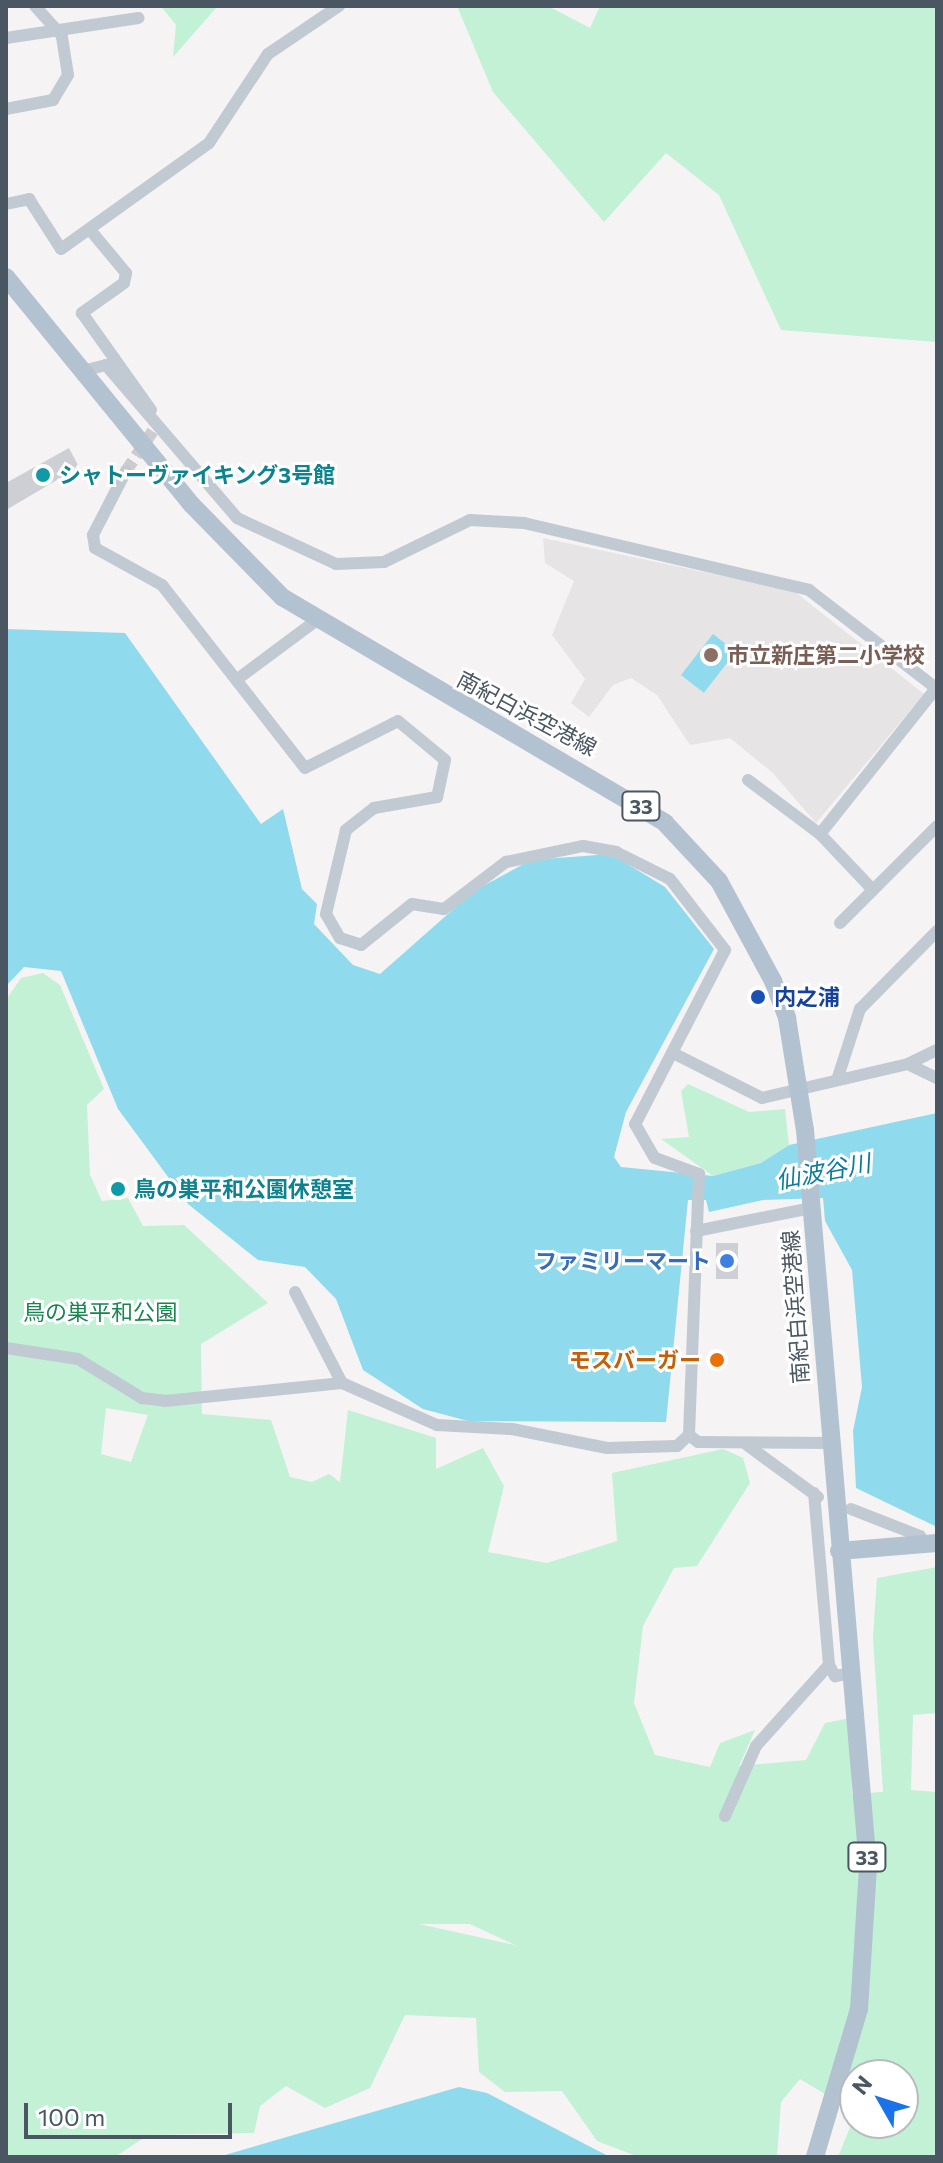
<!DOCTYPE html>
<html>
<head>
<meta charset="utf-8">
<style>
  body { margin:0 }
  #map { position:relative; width:943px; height:2163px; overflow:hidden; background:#f5f3f3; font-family:Commissioner,"Noto Sans JP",sans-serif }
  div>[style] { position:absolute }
  .education>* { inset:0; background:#e6e4e5 }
  .green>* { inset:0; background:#c3f1d5 }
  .water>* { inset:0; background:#90daee; transform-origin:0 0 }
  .building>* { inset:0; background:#cdcfd5; transform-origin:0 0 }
  .street-tunnel>* { height:12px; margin-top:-6px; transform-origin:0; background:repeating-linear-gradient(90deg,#caccce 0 12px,transparent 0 18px) }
  .street>* { height:12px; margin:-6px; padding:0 6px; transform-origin:6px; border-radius:6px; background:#c1cad2 }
  .primary>* { height:18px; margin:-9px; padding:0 9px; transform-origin:9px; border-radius:9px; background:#b3c2d1 }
  .dots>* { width:22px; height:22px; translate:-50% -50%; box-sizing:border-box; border:4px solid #fff; border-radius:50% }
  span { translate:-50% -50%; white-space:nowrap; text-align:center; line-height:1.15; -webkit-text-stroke:6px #fff; paint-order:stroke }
  .shield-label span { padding:2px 6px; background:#fff; border:2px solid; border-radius:6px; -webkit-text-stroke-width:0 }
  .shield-label { font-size:20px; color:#4a5661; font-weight:700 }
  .culture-label { font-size:22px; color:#0d838f; font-weight:700 }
  .left { translate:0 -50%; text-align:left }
  .education-label { font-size:22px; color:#785e54; font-weight:700 }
  .street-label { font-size:22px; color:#4a5661 }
  .transit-label { font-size:22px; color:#164399; font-weight:700 }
  .shop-label { font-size:22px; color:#366cbe; font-weight:700 }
  .right { translate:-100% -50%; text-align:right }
  .park-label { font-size:22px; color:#17864f }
  .food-label { font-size:22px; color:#c56008; font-weight:700 }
  .water-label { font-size:24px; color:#0c7c9b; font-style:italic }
  .frame { position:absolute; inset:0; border:8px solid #4a5661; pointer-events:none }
  .north { position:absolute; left:839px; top:2059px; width:80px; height:80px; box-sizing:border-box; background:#fff; border:2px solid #b7bbc0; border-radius:50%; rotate:309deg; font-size:22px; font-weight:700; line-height:32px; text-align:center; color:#4a5661 }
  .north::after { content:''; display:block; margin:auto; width:28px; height:36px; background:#1a73e8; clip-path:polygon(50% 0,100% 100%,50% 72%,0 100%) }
  .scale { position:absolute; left:24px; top:2103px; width:208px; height:36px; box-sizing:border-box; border:4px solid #4a5661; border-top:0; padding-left:10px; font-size:24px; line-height:28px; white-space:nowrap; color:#4a5661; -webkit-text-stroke:6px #fff; paint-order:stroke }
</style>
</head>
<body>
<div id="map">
  <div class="education">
    <div style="clip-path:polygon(543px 538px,794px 591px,924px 694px,816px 823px,773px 773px,730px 738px,690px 745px,657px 695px,631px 678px,613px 685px,589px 717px,571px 703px,585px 679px,552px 635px,574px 581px,545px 563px)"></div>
  </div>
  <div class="green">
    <div style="clip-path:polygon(161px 6px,216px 6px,217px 7px,173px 57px,176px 25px)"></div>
    <div style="clip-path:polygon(457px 6px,548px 6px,590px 28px,600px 6px,937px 6px,937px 342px,781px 330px,719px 195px,666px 153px,604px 222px,493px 92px)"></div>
    <div style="clip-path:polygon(evenodd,43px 973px,60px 985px,104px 1089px,87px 1105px,90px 1175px,102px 1201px,128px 1198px,143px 1226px,184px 1225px,268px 1303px,201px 1344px,202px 1414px,271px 1420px,290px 1477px,312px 1482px,329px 1474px,340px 1482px,348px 1410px,436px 1438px,436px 1469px,483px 1448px,504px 1486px,488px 1552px,547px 1563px,617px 1541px,612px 1473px,723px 1449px,743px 1458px,750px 1483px,697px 1566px,674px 1568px,643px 1626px,634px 1703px,655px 1755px,710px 1767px,720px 1743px,755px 1730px,739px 1766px,806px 1760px,825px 1723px,850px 1718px,852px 1794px,883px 1792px,873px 1638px,877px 1578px,937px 1567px,937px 1713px,913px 1715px,911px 1790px,937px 1792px,937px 2157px,838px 2157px,855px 2115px,855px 2123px,903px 2123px,903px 2075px,855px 2075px,855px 2112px,800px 2079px,781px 2102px,777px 2157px,639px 2157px,597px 2141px,562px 2091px,505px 2092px,479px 2072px,476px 2018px,405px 2015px,370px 2088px,325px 2108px,286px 2086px,260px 2106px,254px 2133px,148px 2135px,115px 2157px,6px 2157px,6px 1000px,21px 978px,43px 973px,106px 1408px,148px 1415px,131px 1462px,101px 1454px,106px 1408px,43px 973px,419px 1924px,470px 1924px,515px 1945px,419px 1924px)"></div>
    <div style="clip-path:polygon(688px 1084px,749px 1112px,785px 1109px,789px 1145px,761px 1163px,713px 1176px,661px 1139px,689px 1137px,681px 1091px)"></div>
  </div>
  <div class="water">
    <div style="clip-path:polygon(6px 629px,125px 633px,261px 824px,283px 809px,302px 889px,317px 904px,314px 924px,353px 965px,380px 974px,474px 891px,531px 860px,611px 854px,665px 887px,714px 949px,626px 1112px,614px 1157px,621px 1167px,713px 1176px,761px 1163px,789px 1145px,937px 1113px,937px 1527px,856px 1488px,853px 1431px,862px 1387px,852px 1270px,825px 1221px,823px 1198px,763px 1200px,709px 1212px,706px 1200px,688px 1200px,666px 1422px,468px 1421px,423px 1409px,363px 1370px,336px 1299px,305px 1267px,258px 1260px,188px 1204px,118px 1109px,61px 971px,24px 967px,6px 986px)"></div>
    <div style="left:713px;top:634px;width:29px;height:52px;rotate:38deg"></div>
    <div style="clip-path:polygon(459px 2087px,487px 2093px,610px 2157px,218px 2157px)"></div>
  </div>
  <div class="building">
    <div style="clip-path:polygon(69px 448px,79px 467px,6px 510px,6px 483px)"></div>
    <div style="left:716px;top:1243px;width:22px;height:36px"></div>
  </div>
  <div class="street-tunnel">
    <div style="left:126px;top:471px;width:48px;rotate:-56deg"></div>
  </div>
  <div class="street">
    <div style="left:6px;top:38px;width:134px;rotate:-8.6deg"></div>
    <div style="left:6px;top:109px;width:48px;rotate:-10.8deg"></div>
    <div style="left:53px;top:100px;width:29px;rotate:-59deg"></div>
    <div style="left:68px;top:75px;width:39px;rotate:-99deg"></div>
    <div style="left:62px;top:36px;width:40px;rotate:-132deg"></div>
    <div style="left:6px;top:204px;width:24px;rotate:-12deg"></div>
    <div style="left:29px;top:199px;width:59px;rotate:57.4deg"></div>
    <div style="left:61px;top:249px;width:182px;rotate:-35.6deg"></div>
    <div style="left:209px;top:143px;width:107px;rotate:-56.5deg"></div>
    <div style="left:268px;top:54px;width:86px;rotate:-34.1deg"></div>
    <div style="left:91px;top:231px;width:55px;rotate:50.2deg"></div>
    <div style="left:126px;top:273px;width:10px;rotate:101deg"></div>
    <div style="left:124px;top:283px;width:52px;rotate:144.5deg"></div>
    <div style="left:82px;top:313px;width:119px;rotate:54.6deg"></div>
    <div style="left:82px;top:371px;width:25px;rotate:-14deg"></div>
    <div style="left:106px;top:365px;width:201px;rotate:49.4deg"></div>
    <div style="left:237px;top:518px;width:109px;rotate:24.9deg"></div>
    <div style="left:336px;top:564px;width:48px;rotate:-2.4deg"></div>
    <div style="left:384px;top:562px;width:96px;rotate:-26deg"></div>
    <div style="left:470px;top:520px;width:54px;rotate:3.2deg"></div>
    <div style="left:524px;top:523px;width:293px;rotate:13.2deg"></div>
    <div style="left:809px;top:590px;width:162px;rotate:37.7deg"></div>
    <div style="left:126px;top:471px;width:72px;rotate:117.3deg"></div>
    <div style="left:93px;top:535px;width:13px;rotate:81deg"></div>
    <div style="left:95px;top:548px;width:77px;rotate:28.9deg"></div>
    <div style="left:162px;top:585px;width:232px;rotate:52deg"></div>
    <div style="left:305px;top:768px;width:104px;rotate:-26.8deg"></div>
    <div style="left:398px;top:721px;width:61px;rotate:39.7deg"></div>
    <div style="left:445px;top:760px;width:38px;rotate:102deg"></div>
    <div style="left:437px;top:797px;width:64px;rotate:170.1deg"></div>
    <div style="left:374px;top:808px;width:36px;rotate:142deg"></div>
    <div style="left:346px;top:830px;width:86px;rotate:103.4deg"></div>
    <div style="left:326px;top:914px;width:28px;rotate:60deg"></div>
    <div style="left:340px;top:938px;width:22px;rotate:18deg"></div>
    <div style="left:361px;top:945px;width:65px;rotate:-38.8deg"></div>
    <div style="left:412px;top:904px;width:32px;rotate:9deg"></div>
    <div style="left:444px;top:909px;width:78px;rotate:-37.2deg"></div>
    <div style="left:506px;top:862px;width:79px;rotate:-11.7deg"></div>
    <div style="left:583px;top:846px;width:34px;rotate:10deg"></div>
    <div style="left:616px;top:852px;width:60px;rotate:26.6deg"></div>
    <div style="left:670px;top:879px;width:90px;rotate:52.2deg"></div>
    <div style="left:725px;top:950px;width:196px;rotate:117.3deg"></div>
    <div style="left:635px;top:1124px;width:39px;rotate:60deg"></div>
    <div style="left:655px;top:1158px;width:47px;rotate:20deg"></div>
    <div style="left:699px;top:1174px;width:261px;rotate:92.2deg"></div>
    <div style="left:689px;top:1435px;width:11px;rotate:38deg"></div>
    <div style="left:698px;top:1442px;width:131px;rotate:0.4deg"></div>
    <div style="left:239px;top:678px;width:94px;rotate:-36.7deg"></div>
    <div style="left:748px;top:780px;width:90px;rotate:36.9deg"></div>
    <div style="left:820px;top:834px;width:77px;rotate:46.6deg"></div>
    <div style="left:820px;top:834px;width:186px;rotate:-51.5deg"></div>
    <div style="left:840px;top:923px;width:137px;rotate:-45deg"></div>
    <div style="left:673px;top:1053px;width:100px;rotate:26.8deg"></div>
    <div style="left:762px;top:1098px;width:150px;rotate:-13.1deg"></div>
    <div style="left:908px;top:1064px;width:32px;rotate:-26deg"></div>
    <div style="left:908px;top:1064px;width:32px;rotate:26deg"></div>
    <div style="left:837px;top:1080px;width:75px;rotate:-72.1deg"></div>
    <div style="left:860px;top:1009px;width:110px;rotate:-45.4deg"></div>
    <div style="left:696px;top:1231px;width:117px;rotate:-11.3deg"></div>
    <div style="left:295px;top:1292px;width:102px;rotate:62.7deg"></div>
    <div style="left:6px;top:1348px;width:73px;rotate:8.7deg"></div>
    <div style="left:78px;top:1359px;width:75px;rotate:31.4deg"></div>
    <div style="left:142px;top:1398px;width:23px;rotate:7deg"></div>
    <div style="left:165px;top:1401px;width:178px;rotate:-5.8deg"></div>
    <div style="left:342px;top:1383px;width:104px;rotate:23.9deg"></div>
    <div style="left:437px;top:1425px;width:75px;rotate:3.1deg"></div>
    <div style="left:512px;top:1429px;width:97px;rotate:11.3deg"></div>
    <div style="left:607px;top:1448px;width:70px;rotate:-1.6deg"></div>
    <div style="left:677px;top:1446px;width:16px;rotate:-43deg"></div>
    <div style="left:747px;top:1445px;width:88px;rotate:36.2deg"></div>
    <div style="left:814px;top:1493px;width:173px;rotate:85deg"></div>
    <div style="left:829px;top:1665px;width:13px;rotate:61deg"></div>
    <div style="left:835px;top:1676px;width:17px;rotate:-10deg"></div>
    <div style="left:851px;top:1509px;width:74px;rotate:21.4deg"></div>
    <div style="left:920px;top:1536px;width:8px;rotate:76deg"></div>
    <div style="left:725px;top:1816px;width:77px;rotate:-66.1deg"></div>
    <div style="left:756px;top:1746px;width:109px;rotate:-48deg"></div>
  </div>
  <div class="primary">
    <div style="left:6px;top:277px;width:294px;rotate:50.8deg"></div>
    <div style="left:192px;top:505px;width:129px;rotate:45.6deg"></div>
    <div style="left:282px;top:597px;width:445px;rotate:30.5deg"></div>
    <div style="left:665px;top:823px;width:79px;rotate:47deg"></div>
    <div style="left:719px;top:881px;width:114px;rotate:61.6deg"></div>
    <div style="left:773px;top:981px;width:40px;rotate:69deg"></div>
    <div style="left:787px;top:1018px;width:113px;rotate:80.9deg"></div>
    <div style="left:805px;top:1130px;width:740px;rotate:85.11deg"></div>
    <div style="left:868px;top:1867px;width:142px;rotate:93.6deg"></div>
    <div style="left:859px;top:2009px;width:154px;rotate:106.6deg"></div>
    <div style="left:839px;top:1551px;width:98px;rotate:-4.7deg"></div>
  </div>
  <div class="dots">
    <div style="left:43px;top:475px;background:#0f9aa8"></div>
    <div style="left:711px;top:655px;background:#8d6e63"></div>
    <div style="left:758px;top:997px;background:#1a4fb4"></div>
    <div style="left:118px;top:1189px;background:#0f9aa8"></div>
    <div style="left:727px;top:1261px;background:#3f7fe0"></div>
    <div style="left:717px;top:1360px;background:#e8710a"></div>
  </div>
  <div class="shield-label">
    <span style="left:641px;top:806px">33</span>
    <span style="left:867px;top:1857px">33</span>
  </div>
  <div class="culture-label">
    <span class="left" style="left:59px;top:475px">シャトーヴァイキング3号館</span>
    <span class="left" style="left:134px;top:1189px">鳥の巣平和公園休憩室</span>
  </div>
  <div class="education-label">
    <span class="left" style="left:727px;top:655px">市立新庄第二小学校</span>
  </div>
  <div class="street-label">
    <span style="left:527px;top:713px;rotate:28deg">南紀白浜空港線</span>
    <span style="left:795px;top:1307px;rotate:-94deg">南紀白浜空港線</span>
  </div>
  <div class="transit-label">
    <span class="left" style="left:774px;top:997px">内之浦</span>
  </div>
  <div class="shop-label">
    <span class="right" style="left:711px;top:1261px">ファミリーマート</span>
  </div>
  <div class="park-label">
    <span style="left:100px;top:1312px">鳥の巣平和公園</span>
  </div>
  <div class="food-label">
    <span class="right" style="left:701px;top:1360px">モスバーガー</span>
  </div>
  <div class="water-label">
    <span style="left:823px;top:1171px;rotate:-11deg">仙波谷川</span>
  </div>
  <div class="frame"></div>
  <div class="north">N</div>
  <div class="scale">100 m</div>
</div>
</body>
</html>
